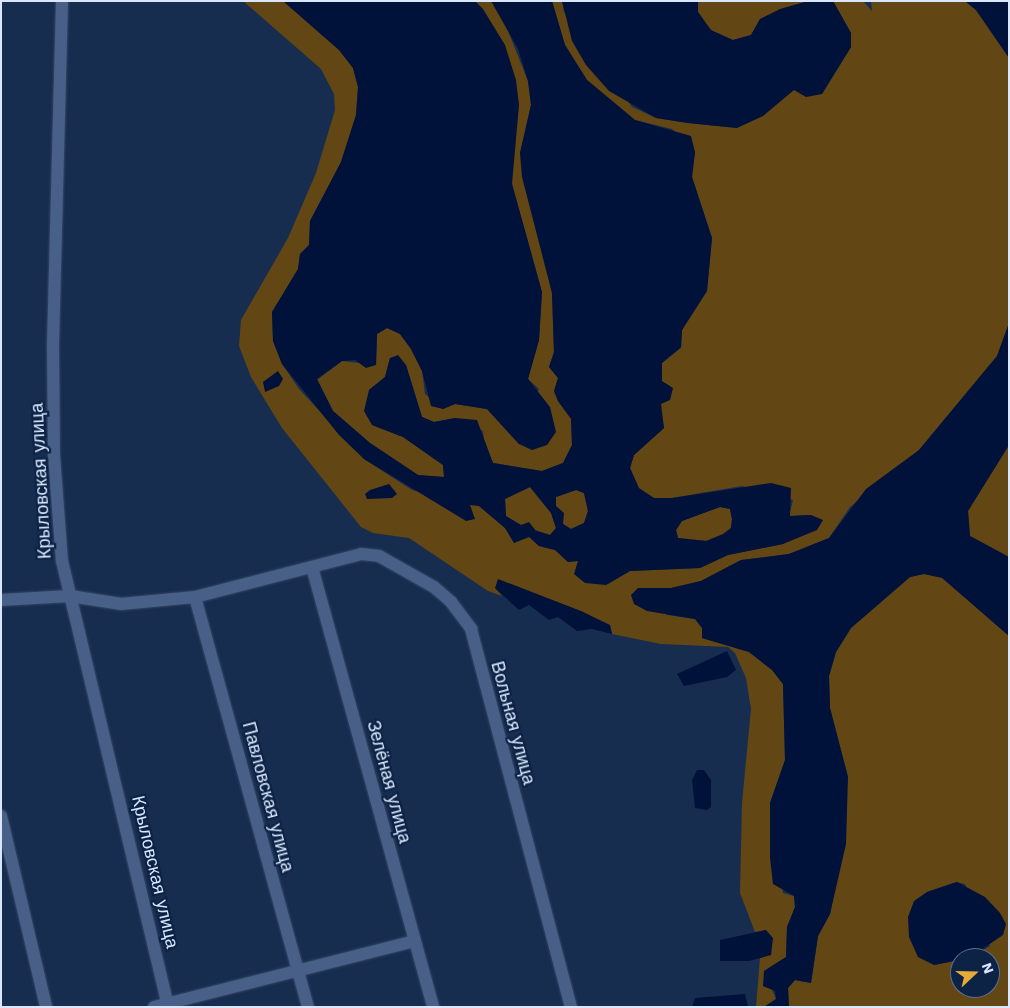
<!DOCTYPE html>
<html>
<head>
<meta charset="utf-8">
<style>
  body { margin:0 }
  #map { position:relative; width:1010px; height:1008px; overflow:hidden; background:#172d50; font-family:"Work Sans",sans-serif }
  div>[style] { position:absolute }
  .green>* { inset:0; background:#624714 }
  .water>* { inset:0; background:#00113a }
  .roads { filter:drop-shadow(0 0 1px #354765) drop-shadow(0 0 1px #354765) }
  .minor>* { height:12px; margin:-6px; padding:0 6px; transform-origin:6px; border-radius:6px; background:#486088 }
  span { translate:-50% -50%; white-space:nowrap; text-align:center; line-height:1.15; -webkit-text-stroke:4.5px #0d2345; paint-order:stroke }
  .street-label { font-size:18px; color:#d8e7fe }
  .frame { position:absolute; inset:0; border:2px solid #d8e7fe; pointer-events:none }
  .north { position:absolute; left:950px; top:948px; width:50px; height:50px; box-sizing:border-box; background:#0d2345; border:1px solid #5e718f; border-radius:50%; rotate:69deg; font-size:14px; font-weight:700; line-height:20px; text-align:center; color:#d8e7fe }
  .north::after { content:''; display:block; margin:auto; width:18px; height:22px; background:#e8ab37; clip-path:polygon(50% 0,100% 100%,50% 72%,0 100%) }
</style>
</head>
<body>
<div id="map">
  <div class="green">
    <div style="clip-path:polygon(243px 1px,283px 1px,339px 50px,353px 68px,358px 87px,356px 115px,341px 162px,310px 221px,309px 245px,300px 254px,298px 269px,272px 312px,273px 341px,282px 364px,299px 389px,364px 459px,412px 490px,479px 506px,505px 528px,514px 543px,529px 536px,539px 546px,555px 550px,568px 562px,578px 561px,606px 585px,630px 571px,700px 568px,728px 555px,783px 544px,811px 515px,789px 516px,793px 500px,742px 486px,672px 498px,654px 498px,639px 489px,630px 468px,634px 455px,664px 428px,661px 414px,662px 363px,681px 348px,682px 330px,707px 291px,712px 238px,692px 177px,695px 152px,672px 129px,635px 120px,587px 80px,565px 45px,552px 1px,562px 1px,564px 12px,632px 107px,656px 118px,688px 123px,737px 128px,794px 90px,822px 94px,851px 47px,851px 33px,833px 1px,863px 1px,872px 11px,871px 1px,965px 1px,976px 10px,1009px 58px,1009px 323px,997px 356px,919px 450px,850px 507px,829px 538px,789px 554px,741px 560px,701px 581px,671px 588px,638px 588px,667px 615px,695px 619px,702px 628px,702px 638px,749px 652px,772px 670px,783px 684px,785px 760px,770px 803px,783px 893px,794px 896px,795px 907px,787px 927px,786px 957px,764px 971px,776px 999px,764px 1007px,756px 1007px,760px 958px,771px 954px,766px 930px,755px 932px,740px 893px,742px 803px,751px 709px,746px 678px,735px 653px,728px 647px,661px 644px,612px 634px,610px 625px,495px 588px,502px 596px,488px 591px,409px 538px,373px 533px,361px 527px,282px 428px,251px 377px,239px 346px,241px 320px,288px 238px,316px 173px,335px 110px,334px 94px,321px 69px)"></div>
    <div style="clip-path:polygon(475px 1px,491px 1px,502px 16px,528px 81px,531px 105px,520px 153px,552px 293px,554px 352px,549px 367px,558px 378px,554px 391px,558px 401px,571px 418px,572px 445px,563px 463px,542px 471px,493px 463px,485px 448px,483px 431px,455px 418px,434px 422px,422px 417px,406px 365px,390px 358px,385px 377px,369px 390px,372px 425px,403px 437px,443px 465px,444px 477px,418px 475px,370px 443px,333px 411px,317px 380px,342px 361px,376px 365px,377px 334px,387px 328px,400px 334px,411px 349px,422px 371px,425px 394px,443px 409px,455px 404px,487px 409px,519px 444px,539px 389px,528px 379px,539px 340px,542px 292px,512px 184px,505px 45px)"></div>
    <div style="clip-path:polygon(698px 1px,808px 1px,760px 19px,751px 35px,733px 40px,711px 31px,698px 12px)"></div>
    <div style="clip-path:polygon(1009px 445px,1009px 557px,970px 536px,968px 511px)"></div>
    <div style="clip-path:polygon(530px 487px,551px 513px,556px 528px,550px 535px,521px 525px,506px 516px,505px 499px)"></div>
    <div style="clip-path:polygon(576px 490px,584px 493px,588px 511px,584px 523px,571px 529px,563px 524px,556px 506px,556px 497px)"></div>
    <div style="clip-path:polygon(720px 507px,730px 509px,732px 519px,731px 528px,723px 535px,707px 541px,678px 538px,676px 530px,682px 521px)"></div>
    <div style="clip-path:polygon(evenodd,924px 574px,942px 577px,1009px 636px,1009px 1007px,789px 1007px,788px 988px,795px 980px,811px 983px,818px 936px,830px 914px,835px 887px,848px 777px,830px 708px,829px 676px,836px 652px,851px 628px,910px 577px,924px 574px,956px 882px,965px 884px,990px 946px,969px 958px,990px 958px,990px 988px,960px 988px,960px 960px,934px 965px,927px 892px,956px 882px)"></div>
  </div>
  <div class="water">
    <div style="clip-path:polygon(evenodd,283px 1px,475px 1px,483px 9px,505px 45px,516px 80px,519px 105px,512px 184px,542px 292px,539px 340px,528px 379px,550px 407px,556px 432px,547px 445px,532px 450px,519px 444px,487px 409px,455px 404px,443px 409px,431px 406px,422px 371px,411px 349px,400px 334px,387px 328px,377px 334px,376px 365px,366px 368px,355px 360px,342px 361px,317px 379px,333px 411px,370px 443px,418px 475px,444px 477px,443px 465px,403px 437px,372px 425px,364px 411px,369px 390px,385px 377px,390px 358px,398px 355px,406px 365px,422px 417px,434px 422px,455px 418px,477px 420px,493px 463px,542px 471px,563px 463px,572px 445px,571px 419px,558px 401px,554px 391px,558px 378px,549px 367px,554px 352px,552px 293px,522px 177px,520px 153px,531px 105px,528px 81px,518px 49px,491px 1px,552px 1px,565px 45px,587px 80px,635px 120px,691px 136px,695px 152px,692px 177px,712px 238px,707px 291px,682px 330px,681px 347px,662px 363px,662px 381px,673px 388px,670px 400px,661px 404px,664px 428px,634px 455px,630px 468px,639px 488px,654px 498px,672px 498px,771px 483px,791px 488px,790px 516px,811px 515px,823px 520px,817px 530px,783px 544px,728px 555px,700px 568px,630px 571px,606px 585px,585px 583px,574px 574px,578px 561px,568px 562px,555px 550px,539px 546px,529px 537px,514px 543px,505px 528px,479px 506px,470px 505px,475px 519px,466px 521px,364px 459px,339px 435px,282px 364px,273px 341px,272px 312px,298px 269px,300px 254px,309px 245px,310px 221px,341px 162px,356px 115px,358px 87px,353px 68px,339px 50px,283px 1px,530px 487px,551px 513px,556px 528px,550px 535px,536px 531px,529px 522px,521px 525px,506px 516px,505px 499px,530px 487px,283px 1px,576px 490px,584px 493px,588px 511px,584px 523px,571px 529px,563px 524px,564px 513px,556px 506px,556px 497px,576px 490px,283px 1px,720px 507px,730px 509px,732px 519px,731px 528px,723px 534px,706px 541px,678px 538px,676px 530px,682px 521px,720px 507px)"></div>
    <div style="clip-path:polygon(562px 1px,698px 1px,698px 12px,711px 30px,733px 40px,751px 35px,760px 19px,780px 9px,808px 1px,833px 1px,851px 33px,851px 47px,822px 94px,806px 97px,794px 90px,763px 116px,737px 128px,688px 123px,656px 118px,609px 91px,586px 65px,572px 41px)"></div>
    <div style="clip-path:polygon(965px 1px,1009px 1px,1009px 58px,976px 10px)"></div>
    <div style="clip-path:polygon(1009px 323px,1009px 445px,968px 511px,970px 536px,1009px 557px,1009px 636px,942px 578px,924px 574px,910px 577px,851px 628px,836px 652px,829px 676px,830px 708px,848px 777px,846px 844px,830px 914px,818px 936px,811px 983px,795px 980px,788px 988px,789px 1007px,764px 1007px,776px 999px,775px 991px,763px 986px,764px 971px,786px 957px,787px 927px,795px 907px,794px 896px,773px 884px,770px 858px,770px 803px,785px 760px,783px 684px,772px 670px,749px 652px,702px 638px,702px 628px,695px 619px,647px 611px,634px 604px,631px 595px,638px 588px,671px 588px,701px 581px,741px 560px,789px 554px,829px 538px,866px 489px,919px 450px,997px 356px)"></div>
    <div style="clip-path:polygon(278px 371px,283px 379px,279px 386px,265px 392px,263px 382px)"></div>
    <div style="clip-path:polygon(389px 484px,397px 494px,392px 498px,367px 499px,365px 494px,370px 490px)"></div>
    <div style="clip-path:polygon(498px 579px,581px 611px,610px 625px,612px 634px,592px 629px,577px 631px,558px 617px,549px 620px,529px 605px,519px 610px,495px 588px)"></div>
    <div style="clip-path:polygon(727px 651px,736px 670px,727px 677px,684px 686px,677px 674px)"></div>
    <div style="clip-path:polygon(697px 770px,704px 770px,711px 780px,711px 807px,707px 810px,695px 808px,692px 780px)"></div>
    <div style="clip-path:polygon(957px 882px,985px 897px,1000px 913px,1006px 924px,1003px 935px,969px 958px,934px 965px,918px 957px,909px 937px,908px 917px,914px 901px,927px 892px)"></div>
    <div style="clip-path:polygon(766px 930px,773px 938px,771px 955px,749px 961px,720px 961px,720px 940px)"></div>
    <div style="clip-path:polygon(745px 994px,748px 1007px,692px 1007px,695px 998px)"></div>
  </div>
  <div class="roads">
    <div class="minor">
      <div style="left:62px;top:1px;width:345px;rotate:91.5deg"></div>
      <div style="left:53px;top:346px;width:109px;rotate:89.5deg"></div>
      <div style="left:54px;top:455px;width:106px;rotate:85.7deg"></div>
      <div style="left:62px;top:561px;width:458px;rotate:76.6deg"></div>
      <div style="left:312px;top:567px;width:456px;rotate:74.6deg"></div>
      <div style="left:195px;top:597px;width:425px;rotate:74.6deg"></div>
      <div style="left:1px;top:600px;width:69px;rotate:-3.3deg"></div>
      <div style="left:70px;top:596px;width:52px;rotate:8.9deg"></div>
      <div style="left:121px;top:604px;width:74px;rotate:-5.4deg"></div>
      <div style="left:195px;top:597px;width:171px;rotate:-14.5deg"></div>
      <div style="left:361px;top:554px;width:18px;rotate:6deg"></div>
      <div style="left:379px;top:556px;width:63px;rotate:29.4deg"></div>
      <div style="left:434px;top:587px;width:23px;rotate:41deg"></div>
      <div style="left:451px;top:602px;width:34px;rotate:53deg"></div>
      <div style="left:471px;top:629px;width:391px;rotate:75.2deg"></div>
      <div style="left:1px;top:816px;width:196px;rotate:76.7deg"></div>
      <div style="left:154px;top:1007px;width:269px;rotate:-14.2deg"></div>
    </div>
  </div>
  <div class="street-label">
    <span style="left:41px;top:481px;rotate:-93deg">Крыловская улица</span>
    <span style="left:513px;top:723px;rotate:75deg">Вольная улица</span>
    <span style="left:389px;top:782px;rotate:75deg">Зелёная улица</span>
    <span style="left:268px;top:797px;rotate:75deg">Павловская улица</span>
    <span style="left:155px;top:872px;rotate:77deg">Крыловская улица</span>
  </div>
  <div class="frame"></div>
  <div class="north">N</div>
</div>
</body>
</html>
